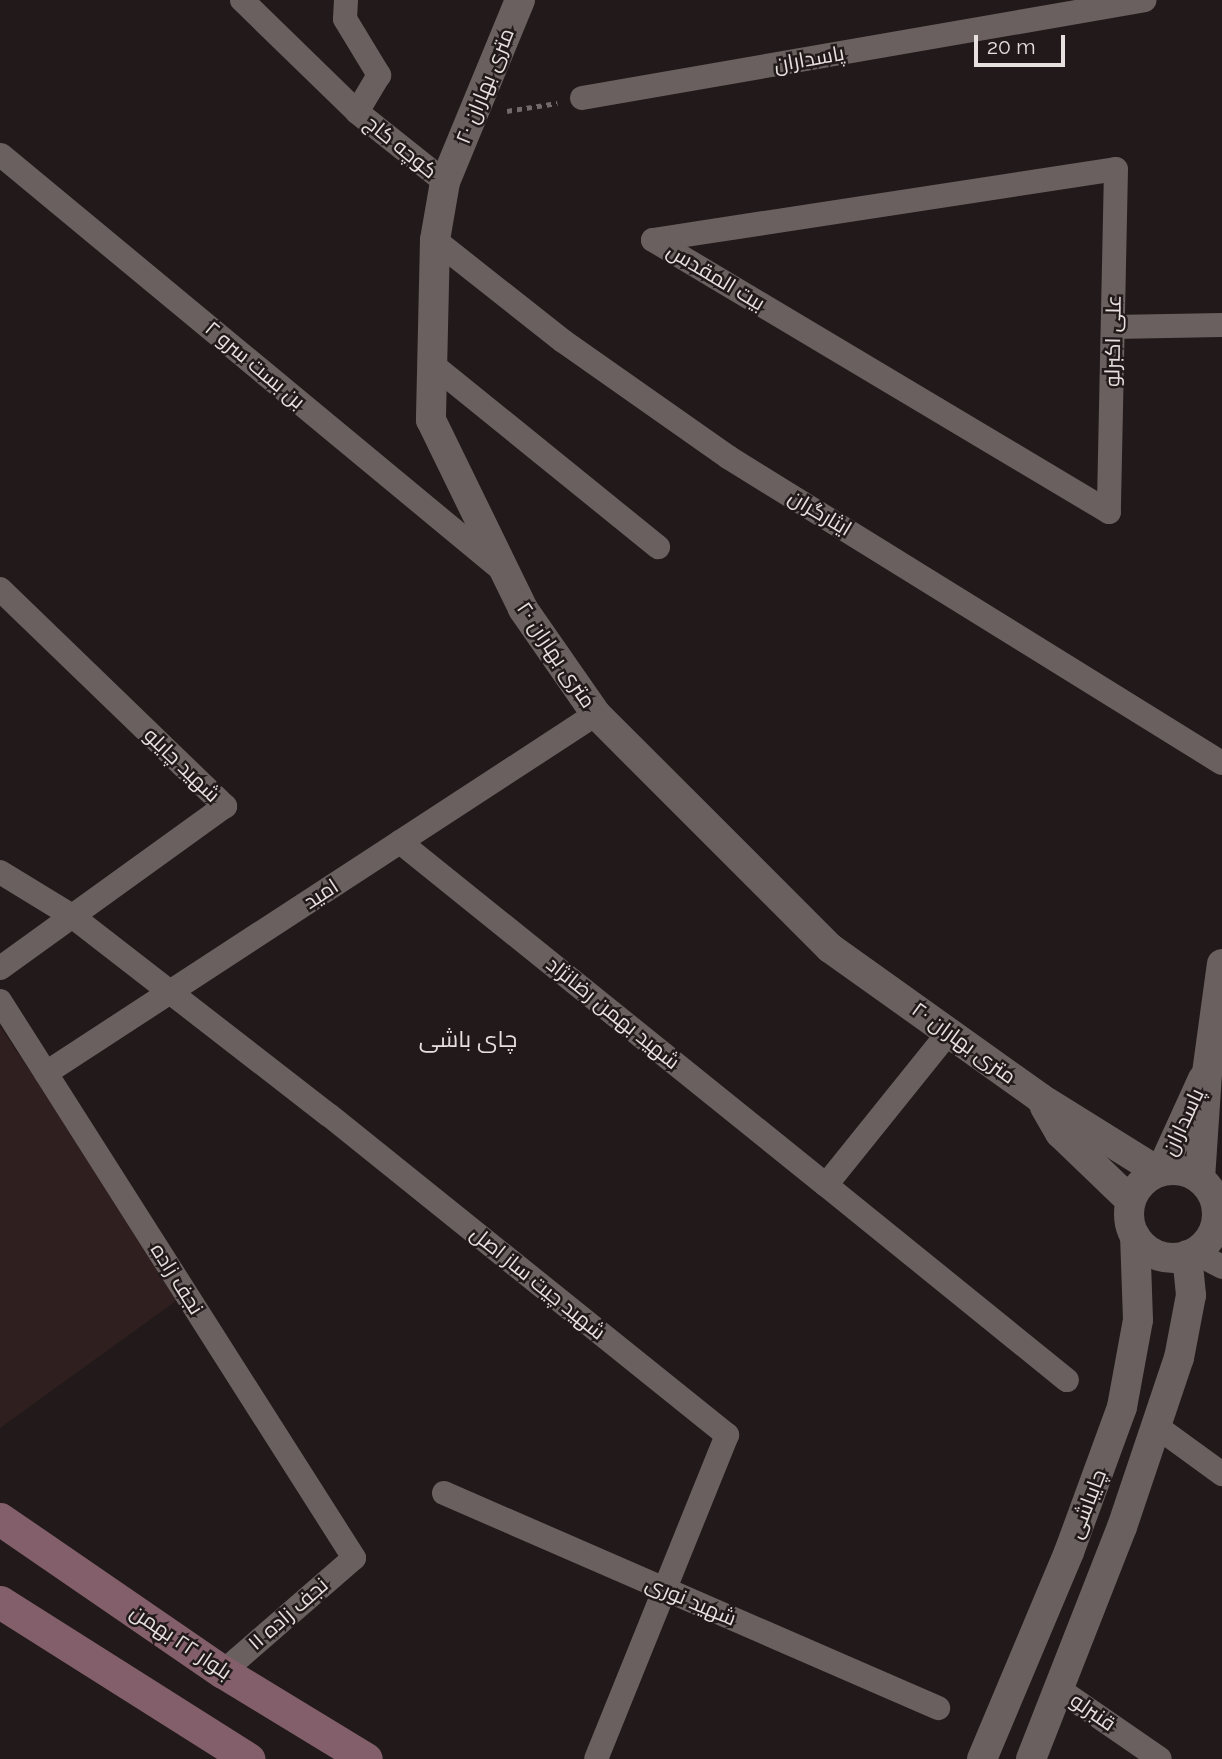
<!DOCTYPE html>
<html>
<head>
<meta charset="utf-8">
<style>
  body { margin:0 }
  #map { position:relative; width:1222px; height:1759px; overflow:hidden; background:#221a1a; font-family:Raleway,Cairo,sans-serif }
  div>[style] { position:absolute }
  .built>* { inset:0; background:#2f201f }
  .path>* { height:4.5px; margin-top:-2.25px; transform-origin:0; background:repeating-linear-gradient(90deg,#716a69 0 5px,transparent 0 10px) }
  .minor>* { height:24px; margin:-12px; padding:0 12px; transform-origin:12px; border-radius:12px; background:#6a605f }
  .tertiary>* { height:30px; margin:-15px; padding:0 15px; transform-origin:15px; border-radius:15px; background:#6a605f }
  .tertiary>.ring { margin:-15px; padding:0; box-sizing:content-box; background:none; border:30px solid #6a605f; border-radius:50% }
  .secondary>* { height:33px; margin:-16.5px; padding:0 16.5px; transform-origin:16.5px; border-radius:16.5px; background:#835f6b }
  span { translate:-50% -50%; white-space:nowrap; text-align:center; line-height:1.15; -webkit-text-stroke:5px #221a1a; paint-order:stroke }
  .street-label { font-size:21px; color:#e6e0df }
  .neighbourhood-label { font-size:23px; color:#e6e0df }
  .scale { position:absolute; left:974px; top:35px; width:91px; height:32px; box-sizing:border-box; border:4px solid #e6e0df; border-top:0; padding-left:9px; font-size:21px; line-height:24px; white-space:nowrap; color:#e6e0df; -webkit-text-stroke:5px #221a1a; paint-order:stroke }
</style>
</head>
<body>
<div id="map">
  <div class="built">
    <div style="clip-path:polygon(0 1026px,180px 1298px,0 1428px)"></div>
  </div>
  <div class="path">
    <div style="left:507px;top:111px;width:51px;rotate:-9.1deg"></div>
  </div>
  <div class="minor">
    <div style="left:242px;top:0;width:161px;rotate:44.2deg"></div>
    <div style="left:346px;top:0;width:19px;rotate:93deg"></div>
    <div style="left:345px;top:19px;width:66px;rotate:58.7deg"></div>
    <div style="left:379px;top:75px;width:43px;rotate:120.7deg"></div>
    <div style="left:357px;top:112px;width:112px;rotate:38.5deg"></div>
    <div style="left:582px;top:98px;width:571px;rotate:-9.87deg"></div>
    <div style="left:1px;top:155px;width:651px;rotate:39.64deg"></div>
    <div style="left:1116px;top:169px;width:343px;rotate:91.2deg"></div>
    <div style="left:1109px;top:512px;width:531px;rotate:-149.18deg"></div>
    <div style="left:653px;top:240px;width:468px;rotate:-8.7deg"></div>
    <div style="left:435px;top:240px;width:163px;rotate:38.3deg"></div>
    <div style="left:563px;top:341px;width:202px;rotate:35.1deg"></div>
    <div style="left:728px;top:457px;width:581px;rotate:31.78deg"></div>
    <div style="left:1113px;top:327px;width:109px;rotate:-1.1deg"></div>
    <div style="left:432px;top:364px;width:291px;rotate:39deg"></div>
    <div style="left:0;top:589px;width:313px;rotate:44deg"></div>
    <div style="left:225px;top:806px;width:277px;rotate:144.2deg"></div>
    <div style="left:400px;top:842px;width:547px;rotate:38.84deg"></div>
    <div style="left:826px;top:1185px;width:196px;rotate:-51.2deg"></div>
    <div style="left:0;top:872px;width:84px;rotate:31.4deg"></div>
    <div style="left:72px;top:916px;width:325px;rotate:37.8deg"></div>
    <div style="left:329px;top:1115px;width:511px;rotate:38.8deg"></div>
    <div style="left:727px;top:1435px;width:349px;rotate:112deg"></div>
    <div style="left:0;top:1001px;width:660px;rotate:57.56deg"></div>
    <div style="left:354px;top:1558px;width:174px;rotate:139deg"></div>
    <div style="left:46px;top:1073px;width:657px;rotate:-33.13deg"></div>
    <div style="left:826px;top:1185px;width:310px;rotate:39deg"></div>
    <div style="left:1216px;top:1211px;width:8px;rotate:40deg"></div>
    <div style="left:1194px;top:1252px;width:32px;rotate:28deg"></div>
    <div style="left:1156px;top:1426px;width:82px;rotate:36deg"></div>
    <div style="left:444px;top:1493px;width:539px;rotate:23.52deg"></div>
    <div style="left:1060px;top:1690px;width:121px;rotate:34.6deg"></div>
  </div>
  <div class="tertiary">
    <div style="left:520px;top:0;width:197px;rotate:112.4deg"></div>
    <div style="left:445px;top:182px;width:59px;rotate:99.8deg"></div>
    <div style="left:435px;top:240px;width:180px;rotate:91.3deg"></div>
    <div style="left:431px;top:420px;width:210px;rotate:64deg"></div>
    <div style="left:523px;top:609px;width:128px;rotate:55.2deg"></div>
    <div style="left:596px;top:714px;width:331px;rotate:45deg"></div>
    <div style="left:830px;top:948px;width:258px;rotate:35.5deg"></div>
    <div style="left:1040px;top:1098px;width:140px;rotate:31.9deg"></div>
    <div style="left:1045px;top:1107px;width:30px;rotate:60deg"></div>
    <div style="left:1060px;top:1133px;width:98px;rotate:43.8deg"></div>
    <div class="ring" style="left:1129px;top:1170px;width:58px;height:58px"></div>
    <div style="left:1161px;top:1171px;width:101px;rotate:-65.5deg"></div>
    <div style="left:1200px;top:1179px;width:106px;rotate:-86.2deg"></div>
    <div style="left:1207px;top:1073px;width:110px;rotate:-82.2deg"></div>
    <div style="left:982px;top:1759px;width:225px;rotate:-67.2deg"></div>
    <div style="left:1069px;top:1552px;width:154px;rotate:-69.9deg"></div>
    <div style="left:1122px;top:1407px;width:88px;rotate:-79.6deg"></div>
    <div style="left:1138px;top:1320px;width:84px;rotate:-92deg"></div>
    <div style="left:1031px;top:1759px;width:249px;rotate:-68.6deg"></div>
    <div style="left:1122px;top:1527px;width:178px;rotate:-71.4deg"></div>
    <div style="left:1179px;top:1358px;width:64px;rotate:-79.2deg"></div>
    <div style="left:1191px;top:1295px;width:40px;rotate:-95.7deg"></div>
  </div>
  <div class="secondary">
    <div style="left:0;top:1519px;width:270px;rotate:34.5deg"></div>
    <div style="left:223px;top:1672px;width:167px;rotate:31.3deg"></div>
    <div style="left:0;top:1602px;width:294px;rotate:32.3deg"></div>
  </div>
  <div class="street-label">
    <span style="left:809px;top:59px;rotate:-10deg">پاسداران</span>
    <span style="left:485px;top:86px;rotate:-68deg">۲۰ متری بهاران</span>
    <span style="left:401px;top:147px;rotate:39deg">کوچه کاج</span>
    <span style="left:716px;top:277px;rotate:31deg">بیت المقدس</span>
    <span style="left:1113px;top:341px;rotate:-89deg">علی اکبرلو</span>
    <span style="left:255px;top:365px;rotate:40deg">بن بست سرو ۲</span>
    <span style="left:820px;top:513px;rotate:31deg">ایثارگران</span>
    <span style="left:556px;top:655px;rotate:56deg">۲۰ متری بهاران</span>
    <span style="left:182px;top:765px;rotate:44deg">شهید چایلو</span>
    <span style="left:321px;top:894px;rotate:-33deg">امید</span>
    <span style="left:613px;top:1013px;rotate:39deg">شهید بهمن رضانژاد</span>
    <span style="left:964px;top:1043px;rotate:36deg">۲۰ متری بهاران</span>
    <span style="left:1183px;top:1122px;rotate:-65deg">پاسداران</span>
    <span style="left:177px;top:1279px;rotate:58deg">نجف زاده</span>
    <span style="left:538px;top:1283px;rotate:39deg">شهید چیت ساز اصل</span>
    <span style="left:1087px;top:1504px;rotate:-69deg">چایباشی</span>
    <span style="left:691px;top:1601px;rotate:23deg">شهید نوری</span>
    <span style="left:288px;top:1614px;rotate:-41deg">نجف زاده ۱۱</span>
    <span style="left:181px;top:1642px;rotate:34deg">بلوار ۲۲ بهمن</span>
    <span style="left:1093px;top:1712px;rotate:35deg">قنبرلو</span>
  </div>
  <div class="neighbourhood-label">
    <span style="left:468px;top:1039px">چای باشی</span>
  </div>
  <div class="scale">20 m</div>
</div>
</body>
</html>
